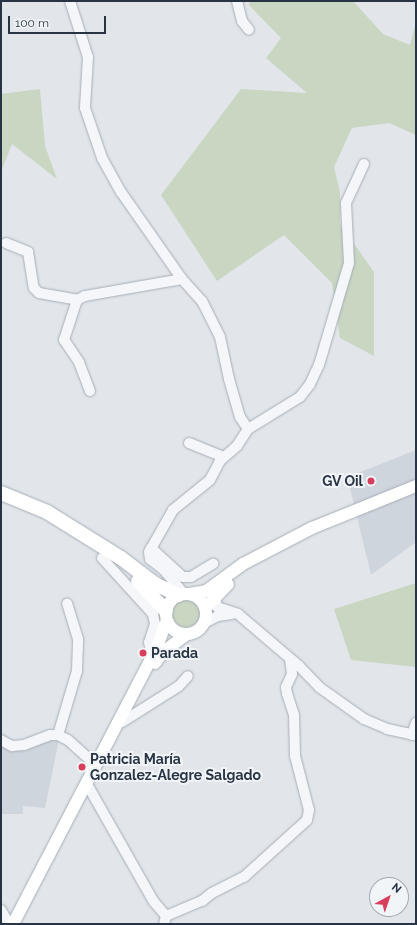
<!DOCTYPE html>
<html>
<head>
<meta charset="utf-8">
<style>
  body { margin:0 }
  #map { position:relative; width:417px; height:925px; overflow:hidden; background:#e2e6eb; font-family:Raleway,sans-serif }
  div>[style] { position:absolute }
  .built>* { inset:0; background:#cfd5dd }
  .green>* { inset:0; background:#c8d6c2 }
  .round { border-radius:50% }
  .roads { filter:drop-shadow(0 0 1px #a6adb6) drop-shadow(0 0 1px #a6adb6) }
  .minor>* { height:10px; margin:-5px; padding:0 5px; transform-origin:5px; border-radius:5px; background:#f5f6f9 }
  .major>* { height:12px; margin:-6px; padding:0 6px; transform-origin:6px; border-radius:6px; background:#fff }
  .major>.ring { margin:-6px; padding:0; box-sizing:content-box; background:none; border:12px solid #fff; border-radius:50% }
  .highway>* { height:14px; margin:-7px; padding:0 7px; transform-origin:7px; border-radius:7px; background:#fff }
  .dots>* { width:11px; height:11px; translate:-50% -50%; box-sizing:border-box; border:2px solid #f2f5f8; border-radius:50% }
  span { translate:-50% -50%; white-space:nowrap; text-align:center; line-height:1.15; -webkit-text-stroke:4px #f2f5f8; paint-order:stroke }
  .poi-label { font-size:14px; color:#283444; font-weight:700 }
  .right { translate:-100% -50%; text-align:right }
  .left { translate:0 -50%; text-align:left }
  .frame { position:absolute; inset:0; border:2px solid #283444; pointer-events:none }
  .north { position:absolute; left:369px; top:877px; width:40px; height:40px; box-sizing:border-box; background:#f2f5f8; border:1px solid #a1a8b0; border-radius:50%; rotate:40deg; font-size:11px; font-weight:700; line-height:16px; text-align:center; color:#283444 }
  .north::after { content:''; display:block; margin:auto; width:14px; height:18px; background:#d83f5d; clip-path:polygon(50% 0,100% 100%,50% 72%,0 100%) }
  .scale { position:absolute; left:8px; top:16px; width:98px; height:18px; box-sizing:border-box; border:2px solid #283444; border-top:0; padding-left:5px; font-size:12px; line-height:14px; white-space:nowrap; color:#283444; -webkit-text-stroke:3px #f2f5f8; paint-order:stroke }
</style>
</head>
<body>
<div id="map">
  <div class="built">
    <div style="clip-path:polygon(416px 450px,416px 542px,371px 575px,348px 480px,358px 473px)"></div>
    <div style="clip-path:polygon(59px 740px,45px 808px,23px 806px,23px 814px,1px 814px,1px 743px,26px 751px,27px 748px,38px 742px)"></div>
  </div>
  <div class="green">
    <div style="clip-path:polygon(250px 1px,353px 1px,383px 34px,410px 45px,416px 22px,416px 135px,389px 123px,352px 128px,334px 167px,340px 192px,340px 224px,374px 272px,374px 356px,340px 338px,332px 283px,284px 235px,217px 281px,161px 195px,241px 89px,307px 93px,266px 58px,281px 38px,249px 5px)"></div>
    <div style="clip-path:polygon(40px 89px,45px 146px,57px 179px,12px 144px,1px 172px,1px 94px)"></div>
    <div style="clip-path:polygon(416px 583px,416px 667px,351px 660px,334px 609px)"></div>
    <div class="round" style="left:172px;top:599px;width:28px;height:28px"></div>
  </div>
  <div class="roads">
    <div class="minor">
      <div style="left:70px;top:1px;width:59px;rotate:72.2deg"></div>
      <div style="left:88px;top:57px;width:51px;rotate:93.4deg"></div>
      <div style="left:85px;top:108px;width:53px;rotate:71.2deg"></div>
      <div style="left:102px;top:158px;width:39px;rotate:61deg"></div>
      <div style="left:121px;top:192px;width:106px;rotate:55deg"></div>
      <div style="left:182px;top:279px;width:30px;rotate:48deg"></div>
      <div style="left:202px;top:301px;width:40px;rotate:63.4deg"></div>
      <div style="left:220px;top:337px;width:43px;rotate:77.9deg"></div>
      <div style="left:229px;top:379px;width:40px;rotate:74deg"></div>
      <div style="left:240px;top:417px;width:14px;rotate:56deg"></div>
      <div style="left:248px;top:429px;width:20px;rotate:123deg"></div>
      <div style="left:237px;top:446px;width:23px;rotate:139deg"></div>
      <div style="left:220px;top:461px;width:21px;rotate:118deg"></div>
      <div style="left:210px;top:480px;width:48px;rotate:141deg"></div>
      <div style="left:173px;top:510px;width:48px;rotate:119.7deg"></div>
      <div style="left:149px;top:552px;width:7px;rotate:82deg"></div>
      <div style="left:150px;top:559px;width:18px;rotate:38deg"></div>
      <div style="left:164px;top:570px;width:30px;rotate:50deg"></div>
      <div style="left:237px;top:1px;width:21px;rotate:76deg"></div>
      <div style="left:242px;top:21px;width:11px;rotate:52deg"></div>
      <div style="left:6px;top:243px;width:24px;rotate:22deg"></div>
      <div style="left:28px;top:252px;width:36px;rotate:81deg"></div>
      <div style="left:34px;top:288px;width:7px;rotate:45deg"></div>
      <div style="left:39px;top:293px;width:39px;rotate:10deg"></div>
      <div style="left:90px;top:391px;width:31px;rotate:-111deg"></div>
      <div style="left:79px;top:362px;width:27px;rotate:-124deg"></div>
      <div style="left:64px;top:340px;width:42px;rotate:-72deg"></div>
      <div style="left:77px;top:300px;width:9px;rotate:-27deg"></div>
      <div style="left:85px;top:296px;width:98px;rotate:-9.9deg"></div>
      <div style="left:248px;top:429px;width:61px;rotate:-31.6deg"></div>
      <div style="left:300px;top:397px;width:16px;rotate:-52deg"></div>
      <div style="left:310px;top:384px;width:21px;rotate:-65deg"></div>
      <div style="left:319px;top:365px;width:106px;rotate:-73.6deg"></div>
      <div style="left:349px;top:263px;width:60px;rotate:-92.9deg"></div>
      <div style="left:346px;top:203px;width:43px;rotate:-65.2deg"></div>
      <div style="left:189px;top:443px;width:37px;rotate:22deg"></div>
      <div style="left:151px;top:548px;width:43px;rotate:42.2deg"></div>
      <div style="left:183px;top:577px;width:8px"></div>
      <div style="left:191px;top:577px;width:26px;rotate:-31deg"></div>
      <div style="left:102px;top:558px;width:76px;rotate:47.7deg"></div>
      <div style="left:153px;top:614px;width:10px;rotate:79deg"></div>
      <div style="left:155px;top:624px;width:19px;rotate:108deg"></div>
      <div style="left:149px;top:642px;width:14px;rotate:78deg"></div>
      <div style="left:215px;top:596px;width:11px;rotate:80deg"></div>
      <div style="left:217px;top:607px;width:22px;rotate:18deg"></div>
      <div style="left:238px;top:614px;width:80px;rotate:40.4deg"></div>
      <div style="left:299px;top:666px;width:29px;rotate:46deg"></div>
      <div style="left:319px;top:687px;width:55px;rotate:35.4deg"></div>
      <div style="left:364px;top:719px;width:25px;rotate:23deg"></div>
      <div style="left:387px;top:729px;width:30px;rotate:12deg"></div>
      <div style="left:204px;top:623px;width:16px;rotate:-27deg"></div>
      <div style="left:218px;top:616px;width:14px;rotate:-8deg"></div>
      <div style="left:122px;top:722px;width:67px;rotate:-32.3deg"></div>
      <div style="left:179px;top:686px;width:13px;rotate:-48deg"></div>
      <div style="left:58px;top:735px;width:67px;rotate:-73.5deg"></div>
      <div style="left:77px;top:671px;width:32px;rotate:-88deg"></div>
      <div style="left:78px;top:639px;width:37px;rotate:-107deg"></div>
      <div style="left:412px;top:735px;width:13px;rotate:-72deg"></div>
      <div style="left:1px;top:740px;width:13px;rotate:29deg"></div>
      <div style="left:12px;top:746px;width:12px;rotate:-5deg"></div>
      <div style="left:24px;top:745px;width:28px;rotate:-21deg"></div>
      <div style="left:50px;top:735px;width:8px"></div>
      <div style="left:58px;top:735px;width:11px;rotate:27deg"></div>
      <div style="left:68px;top:740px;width:30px;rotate:42deg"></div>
      <div style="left:90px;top:760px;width:11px;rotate:75deg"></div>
      <div style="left:88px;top:786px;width:133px;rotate:60.4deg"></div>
      <div style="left:154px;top:902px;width:18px;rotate:49deg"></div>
      <div style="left:1px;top:910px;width:16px;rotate:60deg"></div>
      <div style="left:164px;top:924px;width:8px;rotate:-76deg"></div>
      <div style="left:166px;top:916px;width:39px;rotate:-23deg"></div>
      <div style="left:202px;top:901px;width:13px;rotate:-39deg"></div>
      <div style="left:212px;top:893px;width:36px;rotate:-27deg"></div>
      <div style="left:244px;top:877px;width:85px;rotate:-42.1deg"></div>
      <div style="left:307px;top:820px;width:10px;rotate:-79deg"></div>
      <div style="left:309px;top:810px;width:56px;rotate:-104.5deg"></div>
      <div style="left:295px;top:756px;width:41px;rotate:-91.4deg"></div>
      <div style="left:294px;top:715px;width:22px;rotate:-108deg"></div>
      <div style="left:287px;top:694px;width:7px;rotate:-98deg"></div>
      <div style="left:286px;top:687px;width:14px;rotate:-65deg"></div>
      <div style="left:292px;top:674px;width:15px;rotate:-98deg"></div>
    </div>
    <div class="major">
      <div class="ring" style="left:166px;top:594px;width:28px;height:28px"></div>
      <div style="left:189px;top:594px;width:17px;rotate:-10deg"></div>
      <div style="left:206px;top:591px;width:46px;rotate:-36.1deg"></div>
      <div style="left:243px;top:564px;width:78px;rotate:-27.6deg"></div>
      <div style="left:312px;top:528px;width:112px;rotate:-22deg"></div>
      <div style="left:205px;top:608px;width:33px;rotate:-46deg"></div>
      <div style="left:155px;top:663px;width:14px;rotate:-54deg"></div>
      <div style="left:163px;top:652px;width:30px;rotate:-37deg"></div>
      <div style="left:13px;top:924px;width:310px;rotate:-62.5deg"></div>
      <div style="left:156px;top:649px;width:30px;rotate:-69deg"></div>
    </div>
    <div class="highway">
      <div style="left:1px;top:493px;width:50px;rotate:22.4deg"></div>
      <div style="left:47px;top:512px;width:87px;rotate:31.9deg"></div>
      <div style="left:121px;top:558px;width:43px;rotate:37.4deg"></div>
      <div style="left:155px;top:584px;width:26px;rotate:25deg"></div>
      <div style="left:138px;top:581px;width:41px;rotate:47deg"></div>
    </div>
  </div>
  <div class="dots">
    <div style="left:371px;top:481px;background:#d83f5d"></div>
    <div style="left:143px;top:653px;background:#d83f5d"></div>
    <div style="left:82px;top:767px;background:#d83f5d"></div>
  </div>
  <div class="poi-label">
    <span class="right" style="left:363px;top:481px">GV Oil</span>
    <span class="left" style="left:151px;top:653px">Parada</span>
    <span class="left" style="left:90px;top:767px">Patricia María<br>Gonzalez-Alegre Salgado</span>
  </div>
  <div class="frame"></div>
  <div class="north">N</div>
  <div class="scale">100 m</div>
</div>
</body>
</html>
